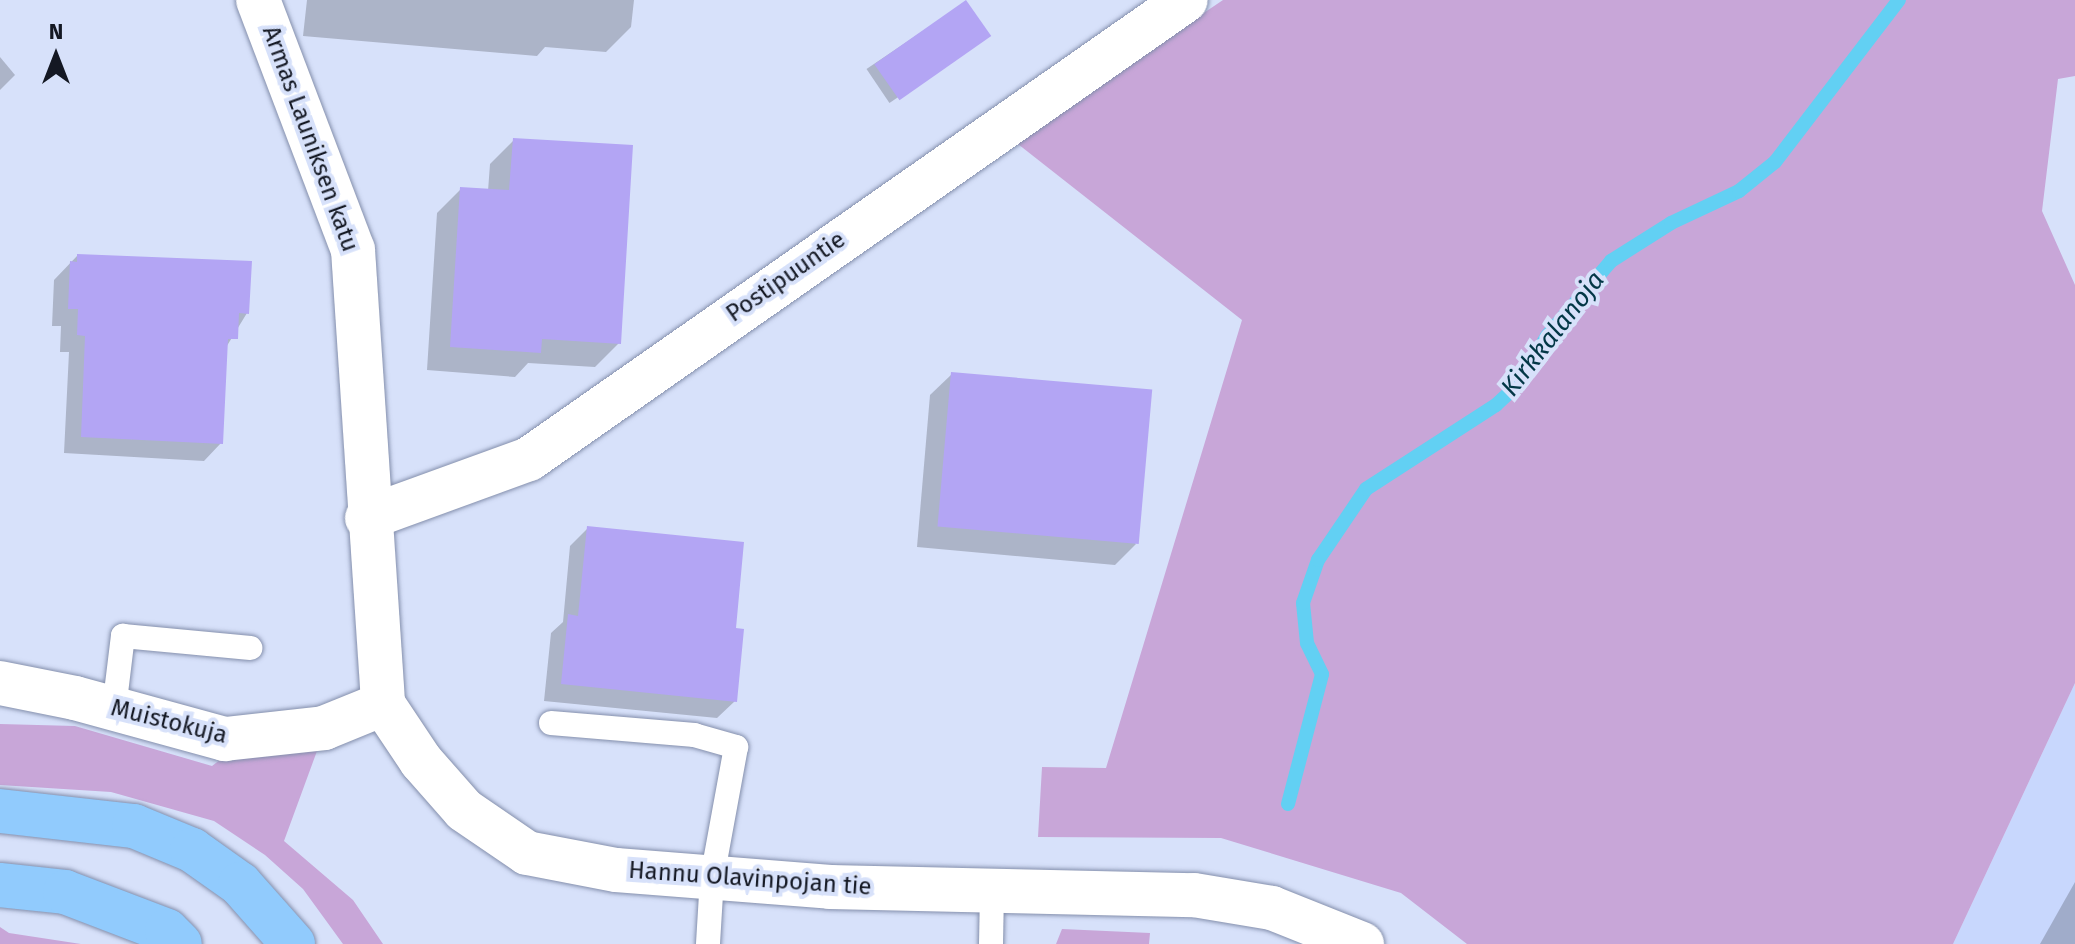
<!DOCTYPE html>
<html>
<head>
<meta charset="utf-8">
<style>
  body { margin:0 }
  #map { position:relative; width:2075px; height:944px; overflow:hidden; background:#d7e1fa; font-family:"Fira Sans",sans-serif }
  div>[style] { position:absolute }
  .built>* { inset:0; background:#c8d7fd }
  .green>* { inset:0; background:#c8a6d8 }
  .shadow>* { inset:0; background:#0003; transform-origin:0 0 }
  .stream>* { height:14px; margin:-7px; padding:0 7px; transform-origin:7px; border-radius:7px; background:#62d0f3 }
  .building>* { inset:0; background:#b3a5f4; transform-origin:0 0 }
  .roads { filter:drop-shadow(0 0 2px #848fac) drop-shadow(0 0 2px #848fac) }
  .lane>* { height:24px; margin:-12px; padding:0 12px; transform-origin:12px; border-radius:12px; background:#fff }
  .street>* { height:44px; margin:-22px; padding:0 22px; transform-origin:22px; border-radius:22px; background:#fff }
  .highway>* { height:44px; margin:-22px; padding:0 22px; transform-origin:22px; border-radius:22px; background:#91cbfd }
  span { translate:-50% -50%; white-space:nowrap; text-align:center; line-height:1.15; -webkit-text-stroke:8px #d7e1fa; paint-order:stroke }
  .street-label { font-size:24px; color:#141823 }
  .water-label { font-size:26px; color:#023746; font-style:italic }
  .north { position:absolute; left:16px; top:16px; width:80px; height:80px; -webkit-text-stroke:6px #d7e1fa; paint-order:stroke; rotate:0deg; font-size:22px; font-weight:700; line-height:32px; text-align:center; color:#141823 }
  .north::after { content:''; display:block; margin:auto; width:28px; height:36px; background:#141823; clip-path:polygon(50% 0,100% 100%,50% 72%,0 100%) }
</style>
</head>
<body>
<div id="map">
  <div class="built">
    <div style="clip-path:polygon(2075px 683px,2075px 944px,1953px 944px)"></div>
  </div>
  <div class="green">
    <div style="clip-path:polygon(1223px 0,2075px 0,2075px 76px,2058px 79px,2042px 211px,2075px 285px,2075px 683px,1953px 944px,1467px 944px,1401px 893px,1221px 838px,1038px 837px,1042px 767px,1106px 768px,1242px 320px,1014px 141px)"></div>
    <div style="clip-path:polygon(0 724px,75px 726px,212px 766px,225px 756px,317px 751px,284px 841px,353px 900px,383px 944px,343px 944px,303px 889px,265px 855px,214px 821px,111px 792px,0 785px)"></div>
    <div style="clip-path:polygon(0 927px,9px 933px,81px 944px,0 944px)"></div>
    <div style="clip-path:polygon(1062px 929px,1150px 933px,1149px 944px,1056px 944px)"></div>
  </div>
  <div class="shadow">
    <div style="clip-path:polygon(307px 0,634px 0,631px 27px,606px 52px,545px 47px,537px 56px,303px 36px)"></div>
    <div style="left:966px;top:2px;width:41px;height:120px;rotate:56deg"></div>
    <div style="clip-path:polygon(0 57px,15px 75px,0 90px)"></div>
    <div style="clip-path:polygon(514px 140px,619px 343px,595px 367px,528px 363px,515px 377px,427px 370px,437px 213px,461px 189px,488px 191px,490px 164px)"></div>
    <div style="clip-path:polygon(77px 256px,247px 313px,225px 349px,221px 443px,204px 461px,64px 453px,69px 352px,60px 352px,61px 326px,52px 326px,54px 280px)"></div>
    <div style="clip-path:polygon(952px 374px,1136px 544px,1115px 565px,917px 547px,930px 395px)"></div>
    <div style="clip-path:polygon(588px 528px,733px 630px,735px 701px,717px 718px,544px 701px,551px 633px,563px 622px,570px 546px)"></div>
    <div style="clip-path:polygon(2075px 882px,2075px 944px,2040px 944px)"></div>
  </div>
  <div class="stream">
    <div style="left:1288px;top:804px;width:134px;rotate:-75.3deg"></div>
    <div style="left:1322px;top:674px;width:34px;rotate:-116deg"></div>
    <div style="left:1307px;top:643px;width:40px;rotate:-95.7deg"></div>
    <div style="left:1303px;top:603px;width:46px;rotate:-70.8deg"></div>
    <div style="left:1318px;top:560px;width:86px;rotate:-55.9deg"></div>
    <div style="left:1366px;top:489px;width:155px;rotate:-32.9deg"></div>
    <div style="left:1496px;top:405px;width:33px;rotate:-43deg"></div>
    <div style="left:1520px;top:383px;width:54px;rotate:-60.1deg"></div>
    <div style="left:1547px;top:336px;width:99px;rotate:-49.5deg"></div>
    <div style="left:1611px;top:261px;width:71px;rotate:-32.3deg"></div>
    <div style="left:1671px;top:223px;width:75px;rotate:-25.2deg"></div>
    <div style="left:1739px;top:191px;width:46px;rotate:-38.9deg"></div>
    <div style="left:1775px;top:162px;width:204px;rotate:-52.6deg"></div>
  </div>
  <div class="building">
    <div style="left:966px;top:0;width:44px;height:112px;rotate:55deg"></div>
    <div style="clip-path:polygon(513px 138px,633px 145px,621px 344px,542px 339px,541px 353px,450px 347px,460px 187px,509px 190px)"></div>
    <div style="clip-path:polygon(77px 254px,252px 261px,249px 314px,239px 313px,238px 339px,228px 339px,223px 444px,81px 437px,85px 336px,77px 335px,78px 309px,68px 309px,70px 261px,77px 262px)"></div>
    <div style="left:951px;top:372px;width:202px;height:155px;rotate:5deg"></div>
    <div style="clip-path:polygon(587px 526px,744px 542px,736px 628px,744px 629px,737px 702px,561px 684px,568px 614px,578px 616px)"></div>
  </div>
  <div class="roads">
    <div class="lane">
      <div style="left:114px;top:709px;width:74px;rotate:-83deg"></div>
      <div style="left:123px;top:636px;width:128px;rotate:5.4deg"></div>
      <div style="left:551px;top:723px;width:144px;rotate:4.8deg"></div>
      <div style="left:694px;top:735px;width:44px;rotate:15.9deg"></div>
      <div style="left:736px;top:747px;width:133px;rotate:100.4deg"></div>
      <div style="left:712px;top:878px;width:66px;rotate:93.5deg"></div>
      <div style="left:991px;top:944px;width:53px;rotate:-88.9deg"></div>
    </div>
    <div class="street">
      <div style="left:258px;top:0;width:267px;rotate:69.2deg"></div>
      <div style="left:353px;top:250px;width:455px;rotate:86.2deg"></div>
      <div style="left:383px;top:704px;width:69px;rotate:56.3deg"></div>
      <div style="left:421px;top:761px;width:65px;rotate:48.7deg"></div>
      <div style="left:464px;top:810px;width:76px;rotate:34.3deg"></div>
      <div style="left:527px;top:853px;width:91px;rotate:10.8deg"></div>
      <div style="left:616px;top:870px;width:215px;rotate:4.5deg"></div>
      <div style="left:830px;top:887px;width:364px;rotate:1.3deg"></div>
      <div style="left:1194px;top:895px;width:79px;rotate:9.5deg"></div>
      <div style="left:1272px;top:908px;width:97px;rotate:21.8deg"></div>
      <div style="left:367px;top:518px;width:172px;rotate:-20deg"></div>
      <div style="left:529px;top:459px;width:801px;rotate:-34.94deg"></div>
      <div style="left:0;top:683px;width:76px;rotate:11.3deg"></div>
      <div style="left:75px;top:698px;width:156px;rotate:15.3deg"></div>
      <div style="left:225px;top:739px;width:100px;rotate:-6.3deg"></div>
      <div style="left:324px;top:728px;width:64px;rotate:-22.1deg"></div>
    </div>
    <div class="highway">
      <div style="left:0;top:811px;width:135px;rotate:6.4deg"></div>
      <div style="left:134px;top:826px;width:63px;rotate:22.5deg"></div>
      <div style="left:192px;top:850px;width:59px;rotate:35.3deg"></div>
      <div style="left:240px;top:884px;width:80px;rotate:48.5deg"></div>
      <div style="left:0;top:885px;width:65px;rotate:6.1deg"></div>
      <div style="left:65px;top:892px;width:109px;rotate:20.9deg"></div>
      <div style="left:167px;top:931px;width:18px;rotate:45deg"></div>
    </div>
  </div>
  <div class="street-label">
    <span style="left:310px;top:139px;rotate:70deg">Armas Launiksen katu</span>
    <span style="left:786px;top:277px;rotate:-35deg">Postipuuntie</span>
    <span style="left:169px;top:722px;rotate:14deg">Muistokuja</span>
    <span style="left:750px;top:879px;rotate:4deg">Hannu Olavinpojan tie</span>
  </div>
  <div class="water-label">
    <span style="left:1553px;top:334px;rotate:-52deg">Kirkkalanoja</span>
  </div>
  <div class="north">N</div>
</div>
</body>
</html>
